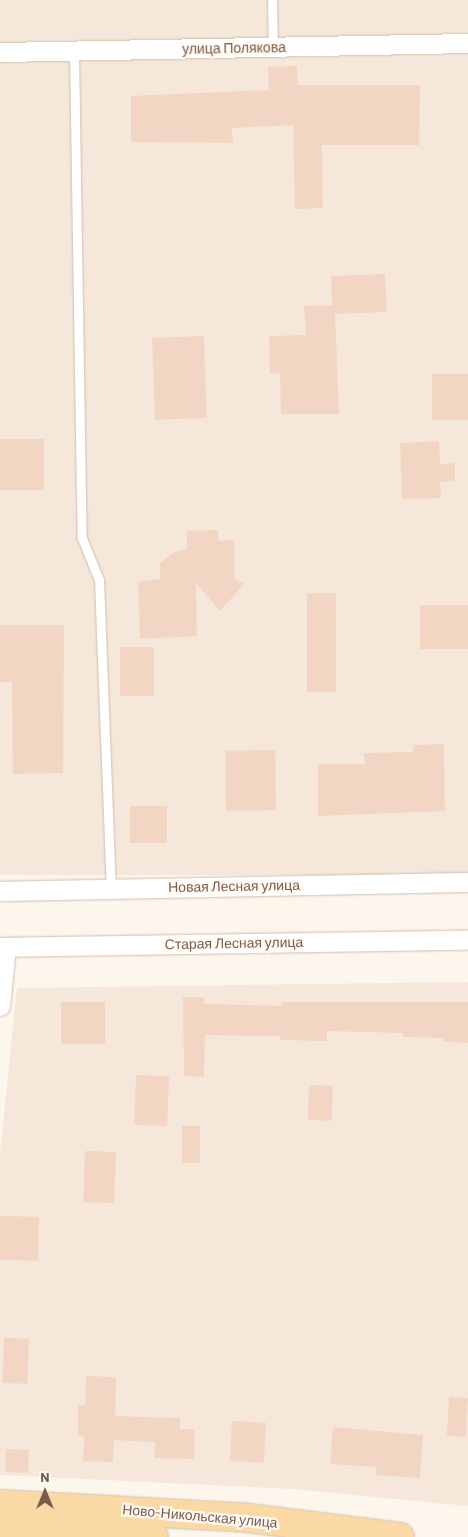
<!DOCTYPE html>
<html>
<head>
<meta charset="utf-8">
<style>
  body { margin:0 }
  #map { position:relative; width:468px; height:1537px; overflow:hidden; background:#fdf6ec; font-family:Barlow,sans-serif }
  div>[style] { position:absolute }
  .residential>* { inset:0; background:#f5e8da; transform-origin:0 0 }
  .building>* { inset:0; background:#f3d5c3; transform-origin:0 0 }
  .roads { filter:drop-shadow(0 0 1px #d1beb0) drop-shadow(0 0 1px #d1beb0) }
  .lane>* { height:9px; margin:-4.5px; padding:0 4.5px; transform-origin:4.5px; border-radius:4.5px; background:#fff }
  .street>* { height:19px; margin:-9.5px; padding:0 9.5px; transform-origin:9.5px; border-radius:9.5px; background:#fff }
  .primary>* { height:28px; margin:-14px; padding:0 14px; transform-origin:14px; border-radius:14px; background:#fbd9a5 }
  span { translate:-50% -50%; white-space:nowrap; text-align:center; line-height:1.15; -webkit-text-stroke:4.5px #fffaf3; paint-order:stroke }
  .street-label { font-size:14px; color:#7a5c4d }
  .north { position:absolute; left:20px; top:1467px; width:50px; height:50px; -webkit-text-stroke:4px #fffaf3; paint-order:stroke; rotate:0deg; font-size:14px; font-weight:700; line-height:20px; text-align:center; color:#7a5c4d }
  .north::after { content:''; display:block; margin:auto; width:18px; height:22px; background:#7a5c4d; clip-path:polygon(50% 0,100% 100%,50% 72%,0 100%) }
</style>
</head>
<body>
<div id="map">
  <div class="residential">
    <div style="left:0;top:0;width:468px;height:875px"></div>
    <div style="clip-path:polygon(468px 982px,468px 1506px,293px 1489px,0 1475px,0 1152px,17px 988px)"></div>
  </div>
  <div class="building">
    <div style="clip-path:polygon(297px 66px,298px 85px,420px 85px,419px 145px,322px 145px,323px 208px,295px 209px,293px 125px,232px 128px,233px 143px,131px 142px,131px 96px,269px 90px,268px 67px)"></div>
    <div style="clip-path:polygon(385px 274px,387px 312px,335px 314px,339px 414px,281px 414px,280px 373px,270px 374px,269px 336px,306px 335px,304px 306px,332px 305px,331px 276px)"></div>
    <div style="left:204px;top:336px;width:82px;height:52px;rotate:88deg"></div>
    <div style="left:468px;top:374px;width:46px;height:36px;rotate:90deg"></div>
    <div style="left:0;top:439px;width:44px;height:51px"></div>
    <div style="clip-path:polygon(439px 441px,440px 464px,455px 463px,455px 481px,440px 482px,441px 498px,402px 499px,400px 443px)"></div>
    <div style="clip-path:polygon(218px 530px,218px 541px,234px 540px,235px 579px,245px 583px,220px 611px,196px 583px,197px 636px,140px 639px,138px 582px,160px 579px,160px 563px,174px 552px,187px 549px,187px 531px)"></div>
    <div style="left:307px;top:593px;width:29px;height:99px"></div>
    <div style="left:468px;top:605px;width:44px;height:48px;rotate:90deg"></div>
    <div style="clip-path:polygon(0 625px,64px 625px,63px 773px,13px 774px,12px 682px,0 682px)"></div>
    <div style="left:120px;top:647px;width:34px;height:49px"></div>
    <div style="clip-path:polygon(444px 744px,445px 811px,318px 816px,318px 764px,365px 764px,364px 753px,413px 752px,413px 745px)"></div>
    <div style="left:275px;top:750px;width:60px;height:50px;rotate:89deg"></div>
    <div style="left:130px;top:806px;width:37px;height:37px"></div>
    <div style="clip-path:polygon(183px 997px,204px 997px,204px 1004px,281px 1006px,281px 1002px,468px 1002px,468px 1043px,443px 1041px,443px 1038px,403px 1037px,403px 1033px,327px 1031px,327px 1041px,280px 1040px,280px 1036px,205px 1035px,204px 1077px,184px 1076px)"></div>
    <div style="left:61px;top:1002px;width:44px;height:42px"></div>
    <div style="left:136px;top:1075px;width:33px;height:50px;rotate:2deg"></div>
    <div style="left:309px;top:1085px;width:24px;height:35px;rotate:2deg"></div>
    <div style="left:182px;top:1126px;width:18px;height:37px"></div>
    <div style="left:85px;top:1151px;width:31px;height:51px;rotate:2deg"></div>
    <div style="left:0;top:1216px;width:39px;height:44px;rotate:1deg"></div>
    <div style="left:4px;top:1338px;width:25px;height:45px;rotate:2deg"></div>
    <div style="clip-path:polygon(86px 1376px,116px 1377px,115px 1416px,180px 1418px,180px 1429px,195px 1429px,194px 1459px,154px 1458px,155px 1442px,114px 1440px,113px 1462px,83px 1461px,84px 1437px,78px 1436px,78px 1405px,85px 1405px)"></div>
    <div style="left:449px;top:1397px;width:19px;height:39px;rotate:3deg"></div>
    <div style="left:232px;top:1421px;width:34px;height:40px;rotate:3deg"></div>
    <div style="clip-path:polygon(333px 1427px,423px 1435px,420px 1478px,375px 1475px,376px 1467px,330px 1464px)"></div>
    <div style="left:6px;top:1449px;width:23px;height:23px;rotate:2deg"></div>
  </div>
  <div class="roads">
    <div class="lane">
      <div style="left:272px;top:0;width:47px;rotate:88.8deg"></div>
      <div style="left:74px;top:51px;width:487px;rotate:89.1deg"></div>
      <div style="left:82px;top:538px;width:45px;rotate:68deg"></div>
      <div style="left:99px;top:580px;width:308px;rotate:87.8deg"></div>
    </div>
    <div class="street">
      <div style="left:0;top:52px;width:468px;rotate:-1.1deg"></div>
      <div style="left:0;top:891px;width:468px;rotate:-1.1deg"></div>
      <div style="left:0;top:947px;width:468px;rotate:-0.9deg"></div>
      <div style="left:0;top:1006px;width:59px;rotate:-84.2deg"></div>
    </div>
    <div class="primary">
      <div style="left:0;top:1504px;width:248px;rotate:3.2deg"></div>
      <div style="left:248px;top:1518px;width:153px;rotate:7.1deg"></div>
      <div style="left:0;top:1530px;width:154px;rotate:2.6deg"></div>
    </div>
  </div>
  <div class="street-label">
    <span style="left:234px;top:48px;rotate:-1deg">улица Полякова</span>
    <span style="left:234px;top:886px;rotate:-1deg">Новая Лесная улица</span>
    <span style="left:234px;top:943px;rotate:-1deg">Старая Лесная улица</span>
    <span style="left:200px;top:1516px;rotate:5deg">Ново-Никольская улица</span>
  </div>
  <div class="north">N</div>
</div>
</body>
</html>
